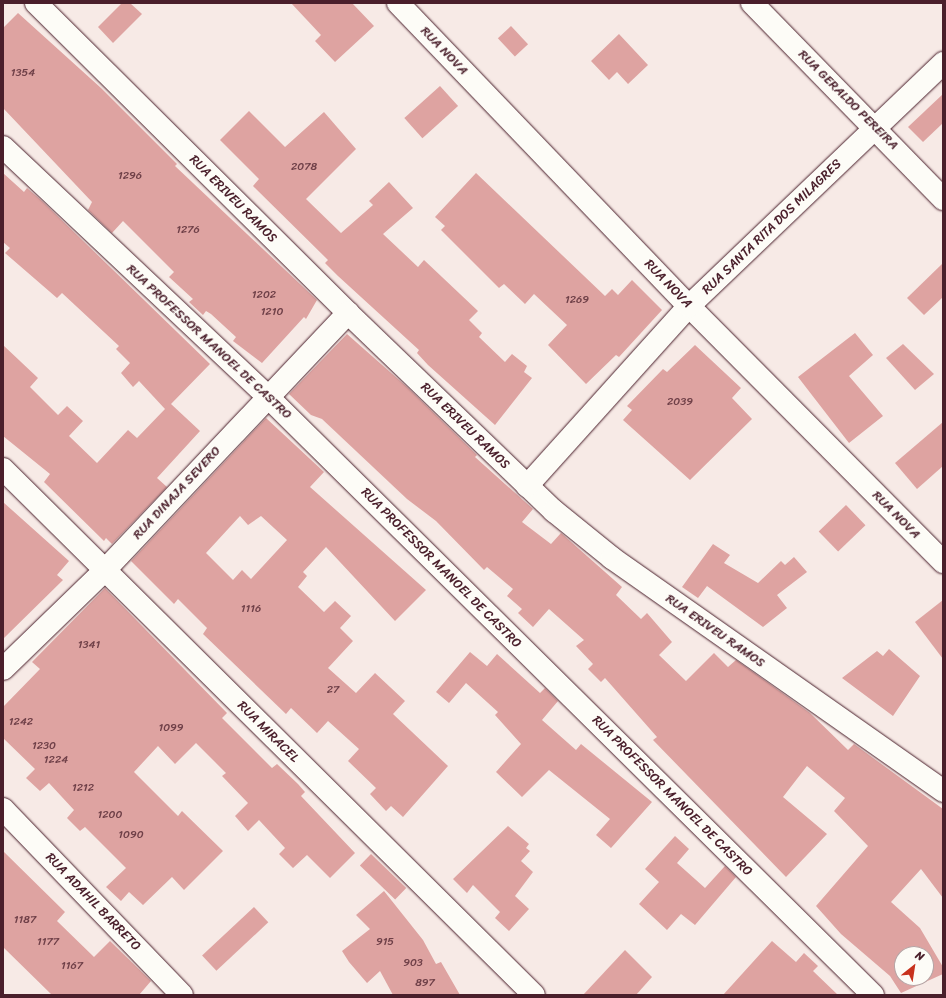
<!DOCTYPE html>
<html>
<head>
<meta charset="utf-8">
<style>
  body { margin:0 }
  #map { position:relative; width:946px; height:998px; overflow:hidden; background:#f7eae6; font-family:Sriracha,sans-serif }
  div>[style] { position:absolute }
  .building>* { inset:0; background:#dea3a1; transform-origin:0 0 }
  .roads { filter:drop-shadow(0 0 1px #4a1f2b) drop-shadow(0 0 1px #4a1f2b) }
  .minor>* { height:22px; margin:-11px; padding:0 11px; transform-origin:11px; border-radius:11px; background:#fdfcf7 }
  span { translate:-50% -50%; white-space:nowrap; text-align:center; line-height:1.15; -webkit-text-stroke:3.5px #fdfcf7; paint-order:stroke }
  .number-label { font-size:11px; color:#6f4048 }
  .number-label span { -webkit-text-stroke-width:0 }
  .street-label { font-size:13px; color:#4a1f2b }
  .frame { position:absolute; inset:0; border:4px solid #4a1f2b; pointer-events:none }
  .north { position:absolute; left:894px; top:946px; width:40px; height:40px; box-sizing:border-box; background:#fdfcf7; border:1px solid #b5a4a5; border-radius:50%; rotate:30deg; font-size:11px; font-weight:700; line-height:16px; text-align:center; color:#4a1f2b }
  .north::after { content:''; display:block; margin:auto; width:14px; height:18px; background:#c8321e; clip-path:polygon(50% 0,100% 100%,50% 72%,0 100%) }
</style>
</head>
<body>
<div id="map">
  <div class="building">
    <div style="clip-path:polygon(122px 3px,130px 3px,142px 14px,113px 43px,98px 27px)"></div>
    <div style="clip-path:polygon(291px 3px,352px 3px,374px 26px,335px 62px,315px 41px,321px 35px)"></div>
    <div style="clip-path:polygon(18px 13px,101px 88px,177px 164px,175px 166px,317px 300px,306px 319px,304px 317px,262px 363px,233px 341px,236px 337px,211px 314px,206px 311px,203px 315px,189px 302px,193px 299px,169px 277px,174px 272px,123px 221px,112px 233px,88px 210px,92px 202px,3px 108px,3px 28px)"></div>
    <div style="left:511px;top:26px;width:25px;height:18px;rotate:47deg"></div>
    <div style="clip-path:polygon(619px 34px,648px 65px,628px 84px,617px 72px,609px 80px,591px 61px)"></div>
    <div style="left:440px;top:86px;width:27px;height:48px;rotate:48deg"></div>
    <div style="clip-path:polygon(943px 94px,943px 123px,923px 142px,908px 127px)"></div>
    <div style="clip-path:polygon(249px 111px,285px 147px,324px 112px,356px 149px,306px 199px,341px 233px,373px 205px,369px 201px,389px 182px,413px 208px,383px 234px,418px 267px,424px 260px,478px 311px,469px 320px,482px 333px,479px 337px,505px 362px,512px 354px,527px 366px,524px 372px,532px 378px,495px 425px,428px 365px,417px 353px,419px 350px,338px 276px,325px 263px,328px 260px,253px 186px,259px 179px,220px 140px)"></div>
    <div style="clip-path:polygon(3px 173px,24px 192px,27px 188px,42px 201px,210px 364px,171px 404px,200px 431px,157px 478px,167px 487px,112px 544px,106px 538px,104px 541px,44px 482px,50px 474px,3px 436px,3px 345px,38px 378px,30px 387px,58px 415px,67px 406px,83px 421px,69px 436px,97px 463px,128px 430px,137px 438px,165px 409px,139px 381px,133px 387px,121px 373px,130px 363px,116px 349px,119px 346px,62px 293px,57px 298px,5px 253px,10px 248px,3px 242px)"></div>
    <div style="clip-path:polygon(476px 173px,605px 296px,612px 289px,618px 295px,632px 280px,662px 310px,619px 357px,616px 355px,586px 384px,548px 345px,567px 325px,534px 294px,525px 304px,504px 284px,499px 288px,441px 230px,445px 226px,435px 217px)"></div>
    <div style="clip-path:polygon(943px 263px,943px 297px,924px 315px,907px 298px)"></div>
    <div style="clip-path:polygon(855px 333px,873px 355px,849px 376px,883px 416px,849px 443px,798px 377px)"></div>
    <div style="clip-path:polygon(evenodd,347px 334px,407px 387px,477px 455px,475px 457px,533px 509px,522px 522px,551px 544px,561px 533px,622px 587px,616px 595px,641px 619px,647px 613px,672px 642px,659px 655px,686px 681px,714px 653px,728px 667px,736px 660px,810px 713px,848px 750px,854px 744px,943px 809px,943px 898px,921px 869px,891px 902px,920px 928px,943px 967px,943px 974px,901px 993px,890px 976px,841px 934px,816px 906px,868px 846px,834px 811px,845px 798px,807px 766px,783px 797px,827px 834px,786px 877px,653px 740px,657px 737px,605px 678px,601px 682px,588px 669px,593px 664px,576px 646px,584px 640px,549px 609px,533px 627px,518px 613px,522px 609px,507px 596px,513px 589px,487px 567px,484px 570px,436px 521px,407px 499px,322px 419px,311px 415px,289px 394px,347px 334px,902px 954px,926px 954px,926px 978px,902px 978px,902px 954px)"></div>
    <div style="clip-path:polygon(903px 344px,934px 374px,915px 390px,886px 358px)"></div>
    <div style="clip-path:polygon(695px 345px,741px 388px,732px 398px,752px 419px,690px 480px,623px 420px,632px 410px,627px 406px,663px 369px,667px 372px)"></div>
    <div style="clip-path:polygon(evenodd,266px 418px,324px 472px,310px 487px,426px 590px,395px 621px,326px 547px,303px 572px,307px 576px,298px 587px,324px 612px,335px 601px,351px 616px,340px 628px,353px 641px,328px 668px,356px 693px,375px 673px,405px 701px,393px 714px,448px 766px,403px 817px,391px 806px,386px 811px,370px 794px,376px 788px,348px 761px,359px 749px,328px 721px,317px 733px,291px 708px,286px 714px,203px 634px,207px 628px,178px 599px,174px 604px,131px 561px,266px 418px,240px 516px,248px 525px,261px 516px,287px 540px,251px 579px,242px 570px,233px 580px,206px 553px,240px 516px)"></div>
    <div style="clip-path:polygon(943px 422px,943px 466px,917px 489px,895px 463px)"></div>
    <div style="clip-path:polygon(3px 502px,69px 561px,57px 575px,63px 580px,3px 639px)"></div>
    <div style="left:846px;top:505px;width:28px;height:38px;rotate:46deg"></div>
    <div style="clip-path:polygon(713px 544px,730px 555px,724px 563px,758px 583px,781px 561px,785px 565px,794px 557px,807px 572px,777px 595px,787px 608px,763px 627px,707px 586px,698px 598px,682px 587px)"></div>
    <div style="clip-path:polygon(105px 588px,227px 713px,222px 718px,272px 768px,277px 764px,298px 784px,305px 792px,301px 796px,355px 853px,330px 878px,307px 855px,293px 868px,279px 854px,285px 848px,259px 820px,248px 831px,235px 816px,248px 803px,222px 776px,226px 773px,196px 743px,175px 764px,158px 746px,134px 772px,178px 816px,182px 811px,223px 851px,184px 890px,172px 877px,143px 905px,129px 892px,121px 901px,106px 887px,126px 868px,85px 827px,80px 831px,67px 818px,74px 810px,49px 783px,40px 791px,26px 778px,35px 769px,3px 738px,3px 707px,40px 669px,32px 662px)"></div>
    <div style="clip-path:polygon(943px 600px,943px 659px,915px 622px)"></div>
    <div style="clip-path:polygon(889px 649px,920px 676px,893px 716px,842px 678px,877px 651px,883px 656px)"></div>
    <div style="clip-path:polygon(470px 652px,487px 666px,497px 654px,540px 693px,545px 688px,558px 701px,542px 720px,576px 750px,581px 744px,652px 802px,611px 848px,596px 835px,610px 819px,549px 770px,522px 797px,496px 772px,521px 744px,495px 715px,498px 712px,466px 683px,449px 703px,436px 692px)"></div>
    <div style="clip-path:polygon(508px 826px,529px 844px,526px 848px,530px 851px,521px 861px,533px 872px,515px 896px,529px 909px,509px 931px,495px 918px,500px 912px,473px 885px,467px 893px,453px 879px)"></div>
    <div style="clip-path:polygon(675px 836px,689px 849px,677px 863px,705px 888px,725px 866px,736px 877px,695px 925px,681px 914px,667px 930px,639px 904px,659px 882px,645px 869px)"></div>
    <div style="clip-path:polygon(3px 851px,65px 912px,57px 921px,94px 957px,110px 941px,151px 981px,139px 995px,52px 995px,3px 947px)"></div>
    <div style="left:371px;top:854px;width:49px;height:16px;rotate:44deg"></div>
    <div style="clip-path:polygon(384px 891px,423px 940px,436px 964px,441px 962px,460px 995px,393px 995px,380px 971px,367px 983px,349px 962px,342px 951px,370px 929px,356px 915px)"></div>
    <div style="left:254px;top:907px;width:21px;height:71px;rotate:47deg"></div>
    <div style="clip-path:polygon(772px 941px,796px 962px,804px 953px,818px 966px,813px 971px,838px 995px,723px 995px)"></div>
    <div style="clip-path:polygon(625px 950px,652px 977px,636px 995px,583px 995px)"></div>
  </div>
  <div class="roads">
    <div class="minor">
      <div style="left:36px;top:3px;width:440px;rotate:44.8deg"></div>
      <div style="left:348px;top:313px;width:286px;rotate:43.9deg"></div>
      <div style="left:554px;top:511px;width:75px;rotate:39deg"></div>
      <div style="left:612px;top:558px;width:405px;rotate:35.1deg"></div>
      <div style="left:398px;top:3px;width:420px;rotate:46.2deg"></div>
      <div style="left:689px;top:306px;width:361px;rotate:45.2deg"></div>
      <div style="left:752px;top:3px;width:274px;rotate:45.7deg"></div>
      <div style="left:3px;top:147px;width:363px;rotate:43.3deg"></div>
      <div style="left:267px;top:396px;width:852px;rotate:44.67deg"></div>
      <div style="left:3px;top:469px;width:747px;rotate:44.73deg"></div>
      <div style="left:527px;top:486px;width:242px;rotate:-48deg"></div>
      <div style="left:689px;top:306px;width:352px;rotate:-43.7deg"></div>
      <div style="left:3px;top:669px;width:142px;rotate:-44.1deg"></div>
      <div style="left:105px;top:570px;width:354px;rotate:-46.6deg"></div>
      <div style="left:3px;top:809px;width:258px;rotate:46.1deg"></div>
    </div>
  </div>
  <div class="number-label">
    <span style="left:23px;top:73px">1354</span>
    <span style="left:304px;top:167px">2078</span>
    <span style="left:130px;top:176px">1296</span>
    <span style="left:188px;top:230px">1276</span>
    <span style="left:264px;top:295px">1202</span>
    <span style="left:577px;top:300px">1269</span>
    <span style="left:272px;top:312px">1210</span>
    <span style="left:680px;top:402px">2039</span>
    <span style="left:251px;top:609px">1116</span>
    <span style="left:89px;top:645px">1341</span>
    <span style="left:333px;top:690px">27</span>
    <span style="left:21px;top:722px">1242</span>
    <span style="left:171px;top:728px">1099</span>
    <span style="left:44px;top:746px">1230</span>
    <span style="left:56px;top:760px">1224</span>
    <span style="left:83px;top:788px">1212</span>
    <span style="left:110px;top:815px">1200</span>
    <span style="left:131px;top:835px">1090</span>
    <span style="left:25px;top:920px">1187</span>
    <span style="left:48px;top:942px">1177</span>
    <span style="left:385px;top:942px">915</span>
    <span style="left:413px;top:963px">903</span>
    <span style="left:72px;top:966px">1167</span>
    <span style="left:425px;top:983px">897</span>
  </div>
  <div class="street-label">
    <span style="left:444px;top:51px;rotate:46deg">RUA NOVA</span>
    <span style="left:848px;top:100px;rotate:45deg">RUA GERALDO PEREIRA</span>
    <span style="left:233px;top:199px;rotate:45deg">RUA ERIVEU RAMOS</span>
    <span style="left:772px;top:227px;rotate:-44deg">RUA SANTA RITA DOS MILAGRES</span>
    <span style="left:668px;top:284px;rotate:46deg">RUA NOVA</span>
    <span style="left:209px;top:342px;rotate:43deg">RUA PROFESSOR MANOEL DE CASTRO</span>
    <span style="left:465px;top:426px;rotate:44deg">RUA ERIVEU RAMOS</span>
    <span style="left:177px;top:493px;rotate:-47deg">RUA DINAJA SEVERO</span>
    <span style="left:896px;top:515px;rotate:45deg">RUA NOVA</span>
    <span style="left:441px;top:568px;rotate:45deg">RUA PROFESSOR MANOEL DE CASTRO</span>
    <span style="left:715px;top:631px;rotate:35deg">RUA ERIVEU RAMOS</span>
    <span style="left:268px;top:732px;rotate:45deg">RUA MIRACEL</span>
    <span style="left:672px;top:796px;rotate:45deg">RUA PROFESSOR MANOEL DE CASTRO</span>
    <span style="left:93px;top:902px;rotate:46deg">RUA ADAHIL BARRETO</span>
  </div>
  <div class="frame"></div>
  <div class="north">N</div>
</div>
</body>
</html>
